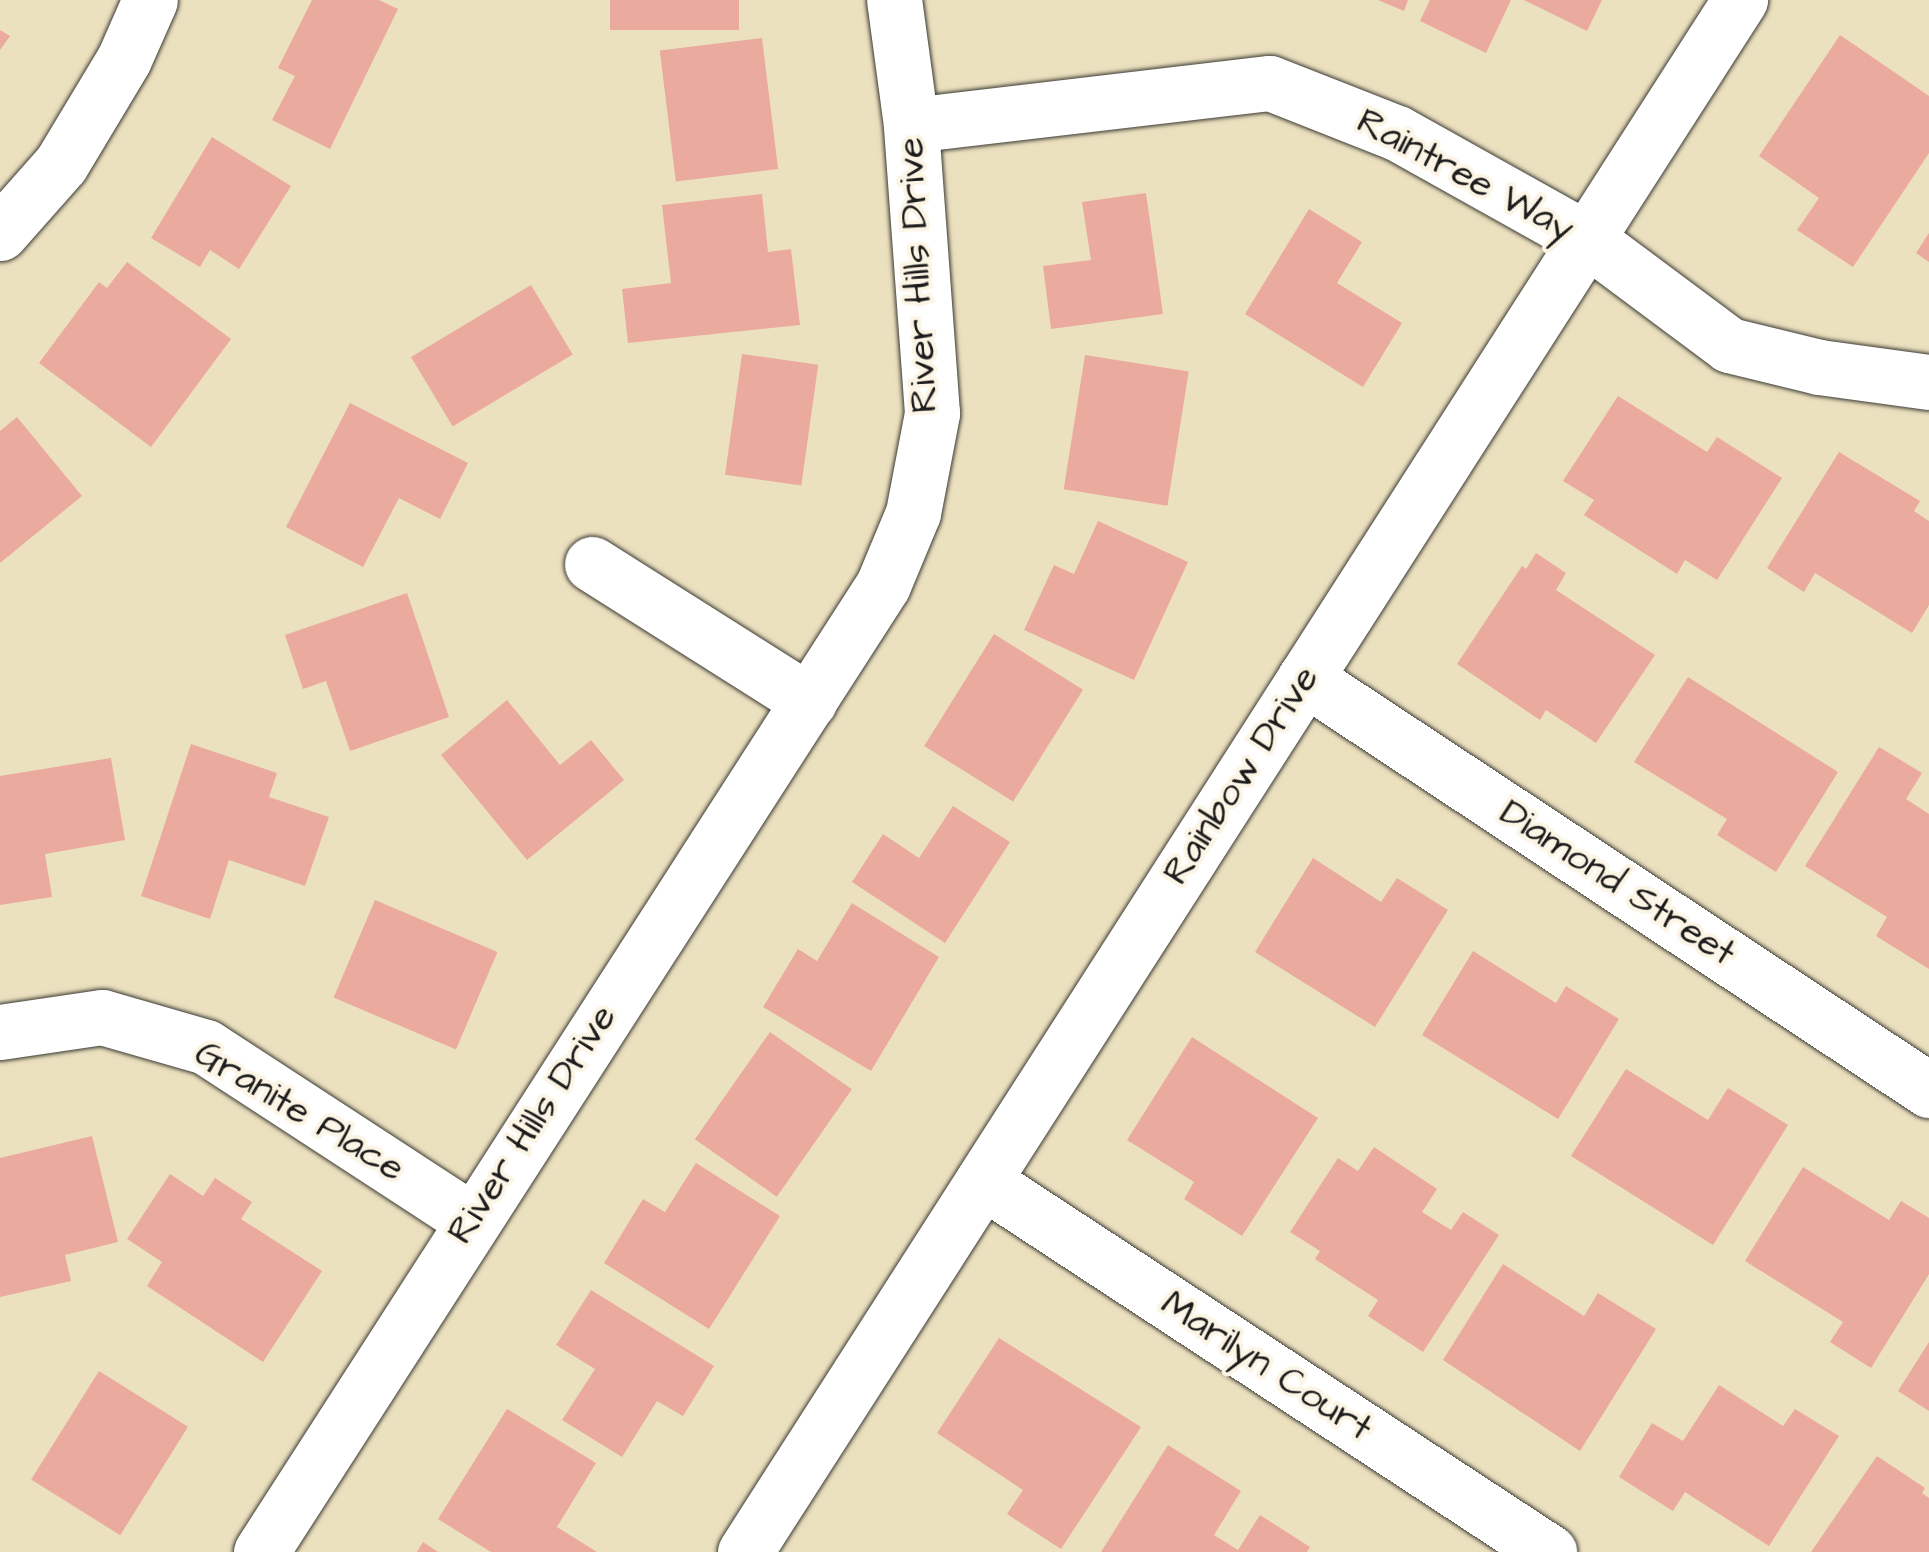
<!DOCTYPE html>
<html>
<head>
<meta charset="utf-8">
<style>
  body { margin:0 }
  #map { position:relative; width:1929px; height:1552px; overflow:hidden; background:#ece1bf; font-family:"Architects Daughter",sans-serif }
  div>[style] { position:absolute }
  .building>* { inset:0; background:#eaaa9e; transform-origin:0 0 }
  .roads { filter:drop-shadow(0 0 2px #3b3a34) drop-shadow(0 0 2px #3b3a34) }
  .street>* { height:55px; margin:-27.5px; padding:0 27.5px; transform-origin:27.5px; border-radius:27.5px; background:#fff }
  .secondary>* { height:55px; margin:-27.5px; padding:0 27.5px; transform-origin:27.5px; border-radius:27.5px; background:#fff }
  span { translate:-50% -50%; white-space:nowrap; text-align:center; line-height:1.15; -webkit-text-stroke:8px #fcf5e5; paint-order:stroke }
  .street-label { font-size:38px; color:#1c1c1c }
</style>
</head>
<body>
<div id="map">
  <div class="building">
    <div style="clip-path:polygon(312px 0,379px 0,398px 9px,330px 149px,272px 120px,295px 76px,278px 68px)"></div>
    <div style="left:610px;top:0;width:129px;height:30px"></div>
    <div style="clip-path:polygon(1378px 0,1408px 0,1404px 11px)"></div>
    <div style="clip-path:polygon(1430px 0,1511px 0,1486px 53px,1420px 21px)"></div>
    <div style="clip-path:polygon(1524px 0,1602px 0,1587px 31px)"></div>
    <div style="clip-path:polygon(0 30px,10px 36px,0 50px)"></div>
    <div style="clip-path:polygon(1840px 35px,1929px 96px,1929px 153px,1853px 267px,1797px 230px,1819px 198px,1759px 156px)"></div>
    <div style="left:762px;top:38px;width:132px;height:103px;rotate:83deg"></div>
    <div style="clip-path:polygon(212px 137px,291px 186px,239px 269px,210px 250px,200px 267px,151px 238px)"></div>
    <div style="clip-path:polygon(1146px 193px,1163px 314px,1051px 329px,1043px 266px,1091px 260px,1082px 202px)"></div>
    <div style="clip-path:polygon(762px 194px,768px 252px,791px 249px,800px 325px,628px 343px,622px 289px,671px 283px,662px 205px)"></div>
    <div style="clip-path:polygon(1309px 209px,1362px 242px,1337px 283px,1402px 323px,1363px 387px,1245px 314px)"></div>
    <div style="clip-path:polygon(1929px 233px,1929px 262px,1916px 253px)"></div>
    <div style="clip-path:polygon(127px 262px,231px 339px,151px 447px,39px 363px,99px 282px,107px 288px)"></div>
    <div style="left:531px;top:285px;width:81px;height:140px;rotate:59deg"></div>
    <div style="left:742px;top:354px;width:77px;height:122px;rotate:8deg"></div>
    <div style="left:1085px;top:355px;width:105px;height:136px;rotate:9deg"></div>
    <div style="clip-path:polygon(1618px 396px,1707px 452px,1717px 437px,1782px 478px,1717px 580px,1685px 560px,1677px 574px,1584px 515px,1594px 500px,1563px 481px)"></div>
    <div style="clip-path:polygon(350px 403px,468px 463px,440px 519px,399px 498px,363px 567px,286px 527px)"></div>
    <div style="clip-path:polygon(17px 417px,82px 496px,0 563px,0 431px)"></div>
    <div style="clip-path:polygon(1839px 452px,1920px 501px,1914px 511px,1929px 521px,1929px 605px,1912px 633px,1815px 573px,1804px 592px,1767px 568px)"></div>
    <div style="clip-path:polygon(1098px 521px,1188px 562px,1134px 680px,1024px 630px,1054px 565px,1074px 574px)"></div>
    <div style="clip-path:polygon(1536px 553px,1566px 573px,1556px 590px,1655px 655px,1596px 743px,1546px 710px,1540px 720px,1457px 664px,1522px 566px,1526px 569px)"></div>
    <div style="clip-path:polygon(407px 593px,449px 717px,350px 751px,326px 681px,303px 689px,285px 635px)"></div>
    <div style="left:994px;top:634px;width:105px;height:132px;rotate:32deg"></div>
    <div style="clip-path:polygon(1688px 677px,1838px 772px,1776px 872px,1717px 835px,1727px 819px,1634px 762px)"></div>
    <div style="clip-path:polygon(507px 700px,560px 765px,591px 740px,624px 780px,527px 860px,441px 755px)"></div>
    <div style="clip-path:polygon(191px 744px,277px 773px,269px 797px,329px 817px,305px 886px,229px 860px,210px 919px,141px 896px)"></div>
    <div style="clip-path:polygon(1879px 747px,1922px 773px,1906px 799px,1929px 814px,1929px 969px,1876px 936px,1887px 917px,1805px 866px)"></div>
    <div style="clip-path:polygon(111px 758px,125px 840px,45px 854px,52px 897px,0 905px,0 776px)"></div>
    <div style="clip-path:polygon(953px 806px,1010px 842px,945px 943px,852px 882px,883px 834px,919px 858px)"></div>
    <div style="clip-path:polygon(1313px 858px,1381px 902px,1397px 878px,1448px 910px,1375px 1027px,1255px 952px)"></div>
    <div style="left:375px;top:900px;width:133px;height:106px;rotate:23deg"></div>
    <div style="clip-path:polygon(852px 903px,939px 957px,871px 1071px,763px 1007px,798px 949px,817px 961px)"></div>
    <div style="clip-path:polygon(1473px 951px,1556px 1003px,1566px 986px,1619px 1019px,1558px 1119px,1422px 1035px)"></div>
    <div style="left:770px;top:1032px;width:100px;height:131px;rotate:35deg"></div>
    <div style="clip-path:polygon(1192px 1037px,1318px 1118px,1242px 1236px,1184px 1199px,1194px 1182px,1127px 1140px)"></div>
    <div style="clip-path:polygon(1626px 1069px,1708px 1120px,1728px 1088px,1788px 1125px,1713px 1245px,1571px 1156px)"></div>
    <div style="clip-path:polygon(92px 1136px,118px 1242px,65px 1255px,71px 1281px,0 1297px,0 1158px)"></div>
    <div style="clip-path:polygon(1374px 1147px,1437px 1189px,1422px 1212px,1451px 1230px,1463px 1212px,1499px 1235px,1423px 1352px,1368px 1316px,1378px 1300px,1315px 1259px,1320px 1251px,1290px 1232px,1338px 1158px,1358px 1171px)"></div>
    <div style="clip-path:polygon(696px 1163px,780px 1216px,709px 1329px,604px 1263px,643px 1199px,665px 1212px)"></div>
    <div style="clip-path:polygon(1803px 1167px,1889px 1220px,1901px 1201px,1929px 1218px,1929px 1274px,1871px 1368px,1830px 1342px,1843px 1322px,1745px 1261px)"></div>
    <div style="clip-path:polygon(170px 1174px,203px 1196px,215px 1178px,252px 1202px,241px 1219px,322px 1271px,263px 1362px,147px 1286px,162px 1262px,127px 1239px)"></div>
    <div style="clip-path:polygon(1503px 1264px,1584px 1316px,1598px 1293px,1656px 1329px,1580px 1451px,1443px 1360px)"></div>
    <div style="clip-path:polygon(591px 1290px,714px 1366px,683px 1416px,657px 1401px,622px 1457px,562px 1420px,595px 1369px,556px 1345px)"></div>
    <div style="clip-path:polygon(999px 1338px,1141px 1427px,1061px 1549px,1007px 1514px,1023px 1490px,937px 1433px)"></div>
    <div style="clip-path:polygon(1929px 1342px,1929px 1411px,1898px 1391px)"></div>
    <div style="left:99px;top:1371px;width:105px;height:128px;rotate:32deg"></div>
    <div style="clip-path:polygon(1719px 1385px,1783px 1426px,1795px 1409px,1839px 1436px,1769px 1546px,1685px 1492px,1673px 1511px,1619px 1477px,1652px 1423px,1683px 1441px)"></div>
    <div style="clip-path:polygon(507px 1409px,596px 1463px,557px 1527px,597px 1552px,491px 1552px,438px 1519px)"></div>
    <div style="clip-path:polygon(1168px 1445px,1241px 1491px,1214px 1535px,1238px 1550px,1260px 1515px,1310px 1547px,1307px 1552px,1101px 1552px)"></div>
    <div style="clip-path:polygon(1877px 1456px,1925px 1488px,1922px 1493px,1929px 1498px,1929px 1552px,1811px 1552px)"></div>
    <div style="clip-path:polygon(423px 1542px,438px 1552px,417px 1552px)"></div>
  </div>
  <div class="roads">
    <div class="street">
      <div style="left:911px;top:125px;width:361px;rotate:-6.7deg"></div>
      <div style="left:1270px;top:83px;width:136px;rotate:21.5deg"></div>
      <div style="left:1397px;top:133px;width:218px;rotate:29.2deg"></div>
      <div style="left:1587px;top:239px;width:177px;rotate:36.7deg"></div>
      <div style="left:1729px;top:345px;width:93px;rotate:13.7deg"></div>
      <div style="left:1819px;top:367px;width:111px;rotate:7.8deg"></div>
      <div style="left:0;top:233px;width:92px;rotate:-48.5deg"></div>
      <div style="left:61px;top:164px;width:122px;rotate:-59deg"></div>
      <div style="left:124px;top:59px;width:64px;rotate:-66.2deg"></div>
      <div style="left:592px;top:564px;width:257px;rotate:32.3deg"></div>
      <div style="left:1305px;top:678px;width:748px;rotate:33.44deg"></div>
      <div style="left:0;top:1032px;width:103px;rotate:-8.4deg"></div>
      <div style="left:102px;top:1017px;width:108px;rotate:16.1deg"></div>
      <div style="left:206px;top:1047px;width:316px;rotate:33.1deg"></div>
      <div style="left:983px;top:1181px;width:677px;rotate:33.24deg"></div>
      <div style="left:261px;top:1552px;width:1150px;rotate:-57.25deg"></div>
      <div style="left:883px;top:585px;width:78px;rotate:-67.4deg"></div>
      <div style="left:913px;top:513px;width:102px;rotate:-79.2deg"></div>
      <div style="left:932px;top:413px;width:289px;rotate:-94.2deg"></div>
      <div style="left:911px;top:125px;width:126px;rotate:-97.7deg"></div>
    </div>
    <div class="secondary">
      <div style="left:745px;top:1552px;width:1844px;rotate:-57.34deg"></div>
    </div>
  </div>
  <div class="street-label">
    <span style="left:1465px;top:176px;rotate:28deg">Raintree Way</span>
    <span style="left:919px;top:275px;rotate:-93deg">River Hills Drive</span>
    <span style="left:1242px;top:776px;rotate:-57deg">Rainbow Drive</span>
    <span style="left:1617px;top:884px;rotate:33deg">Diamond Street</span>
    <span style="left:299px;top:1112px;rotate:31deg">Granite Place</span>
    <span style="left:533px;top:1125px;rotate:-57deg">River Hills Drive</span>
    <span style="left:1266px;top:1367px;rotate:33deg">Marilyn Court</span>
  </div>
</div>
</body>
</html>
